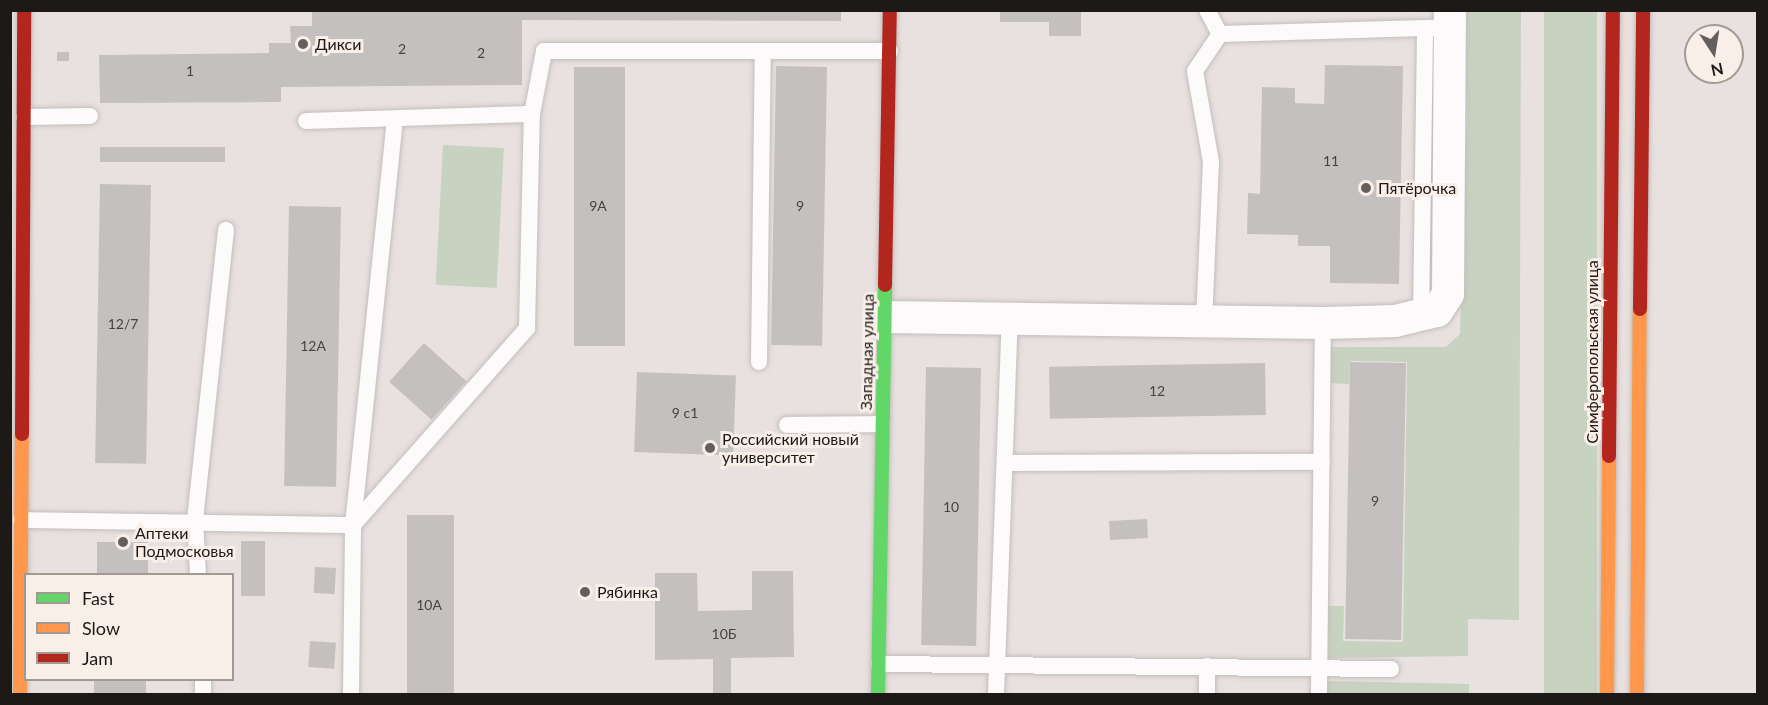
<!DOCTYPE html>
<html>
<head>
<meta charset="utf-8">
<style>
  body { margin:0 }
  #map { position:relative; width:1768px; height:705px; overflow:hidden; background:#e8e1df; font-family:Lato,sans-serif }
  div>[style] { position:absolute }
  .green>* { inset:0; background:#c8d2c1; transform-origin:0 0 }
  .building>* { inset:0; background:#c5c0c0; transform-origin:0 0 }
  .roads { filter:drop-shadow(0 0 2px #c3bebc) drop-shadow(0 0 2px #c3bebc) }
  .lane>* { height:16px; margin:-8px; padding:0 8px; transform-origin:8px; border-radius:8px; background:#fcfafa }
  .street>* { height:32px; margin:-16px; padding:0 16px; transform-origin:16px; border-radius:16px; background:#fcfafa }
  .fast>* { height:14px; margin:-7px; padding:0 7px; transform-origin:7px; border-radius:7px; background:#63d668 }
  .slow>* { height:14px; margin:-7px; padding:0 7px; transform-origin:7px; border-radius:7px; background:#ff974d }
  .jam>* { height:14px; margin:-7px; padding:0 7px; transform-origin:7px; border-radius:7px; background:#b3261e }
  .dots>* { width:16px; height:16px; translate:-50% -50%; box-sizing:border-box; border:3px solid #f9eee8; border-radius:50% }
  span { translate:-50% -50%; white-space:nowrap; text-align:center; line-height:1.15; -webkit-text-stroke:6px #f9eee8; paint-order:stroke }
  .number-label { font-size:14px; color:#474341 }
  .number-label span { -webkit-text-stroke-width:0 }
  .poi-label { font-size:16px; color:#1d1917 }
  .left { translate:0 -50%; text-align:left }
  .street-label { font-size:16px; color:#1d1917 }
  .frame { position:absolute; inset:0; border:12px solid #1d1917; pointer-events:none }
  .legend { position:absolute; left:24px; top:573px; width:210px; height:108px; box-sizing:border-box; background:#f9eee8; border:2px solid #a19994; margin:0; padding:8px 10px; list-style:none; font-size:18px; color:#1d1917 }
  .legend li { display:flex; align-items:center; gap:12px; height:30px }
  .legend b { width:30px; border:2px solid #a19994 }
  .north { position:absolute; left:1684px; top:24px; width:60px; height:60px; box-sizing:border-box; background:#f9eee8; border:2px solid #a19994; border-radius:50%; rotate:168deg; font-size:16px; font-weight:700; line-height:24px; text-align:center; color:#1d1917 }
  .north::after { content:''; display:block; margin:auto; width:21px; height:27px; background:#645f5d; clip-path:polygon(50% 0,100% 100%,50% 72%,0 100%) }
</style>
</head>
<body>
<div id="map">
  <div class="green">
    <div style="clip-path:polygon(1463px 11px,1521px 11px,1519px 620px,1468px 619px,1468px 656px,1326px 658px,1325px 606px,1344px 606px,1343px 641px,1403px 642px,1407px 362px,1350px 361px,1349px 384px,1329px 383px,1329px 347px,1446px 347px,1460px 334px,1467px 113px)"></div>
    <div style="left:1544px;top:11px;width:53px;height:683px"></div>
    <div style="left:443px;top:145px;width:61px;height:140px;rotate:3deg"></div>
    <div style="clip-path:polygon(1326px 681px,1469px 684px,1469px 694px,1517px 694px,1327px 694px)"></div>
  </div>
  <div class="building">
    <div style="clip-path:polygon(841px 10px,841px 21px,522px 20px,522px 85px,281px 87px,281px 102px,100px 103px,99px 55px,269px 53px,269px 43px,291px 43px,290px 26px,312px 26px,312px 12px)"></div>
    <div style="clip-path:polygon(1000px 10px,1081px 10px,1081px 36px,1049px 36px,1049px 22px,1000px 22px)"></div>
    <div style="left:57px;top:52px;width:12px;height:9px"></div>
    <div style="clip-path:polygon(1325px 65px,1403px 66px,1399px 284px,1330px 283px,1330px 246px,1298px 246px,1298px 235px,1247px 234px,1248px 193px,1260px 194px,1262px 87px,1295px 88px,1295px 103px,1324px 104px)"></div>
    <div style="left:776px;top:66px;width:51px;height:279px;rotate:1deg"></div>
    <div style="left:574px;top:67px;width:51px;height:279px"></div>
    <div style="left:225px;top:147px;width:15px;height:125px;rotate:90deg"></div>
    <div style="left:100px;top:184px;width:51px;height:279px;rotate:1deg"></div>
    <div style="left:289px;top:206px;width:52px;height:280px;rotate:1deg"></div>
    <div style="left:424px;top:343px;width:57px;height:52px;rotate:42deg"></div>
    <div style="left:1350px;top:362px;width:56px;height:277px;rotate:1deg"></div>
    <div style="left:1265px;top:363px;width:52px;height:216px;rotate:89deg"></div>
    <div style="left:926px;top:367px;width:55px;height:278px;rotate:1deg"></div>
    <div style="left:637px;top:372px;width:99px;height:80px;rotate:2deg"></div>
    <div style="left:407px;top:515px;width:47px;height:179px"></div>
    <div style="left:1147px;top:519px;width:19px;height:38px;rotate:87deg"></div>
    <div style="left:241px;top:541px;width:24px;height:55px"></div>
    <div style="left:97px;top:542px;width:51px;height:32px"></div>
    <div style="left:315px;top:567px;width:21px;height:26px;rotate:3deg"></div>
    <div style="clip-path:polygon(752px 571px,793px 571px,794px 657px,731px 658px,731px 694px,713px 694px,713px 659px,655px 660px,655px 573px,697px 573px,698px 611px,752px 610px)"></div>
    <div style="left:310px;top:641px;width:26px;height:26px;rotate:4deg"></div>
    <div style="left:94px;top:680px;width:52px;height:14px"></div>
  </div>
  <div class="roads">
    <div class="lane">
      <div style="left:1207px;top:10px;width:27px;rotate:62deg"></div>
      <div style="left:24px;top:117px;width:66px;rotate:-0.9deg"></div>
      <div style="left:306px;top:121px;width:226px;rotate:-1.8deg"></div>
      <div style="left:532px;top:114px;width:64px;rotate:-79.2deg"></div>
      <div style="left:544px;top:51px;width:346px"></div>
      <div style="left:1421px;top:317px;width:288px;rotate:-89.2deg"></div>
      <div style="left:1204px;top:322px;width:160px;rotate:-87.5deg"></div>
      <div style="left:1211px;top:162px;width:92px;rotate:-100deg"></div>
      <div style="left:1195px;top:71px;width:45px;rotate:-56deg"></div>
      <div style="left:1220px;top:34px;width:230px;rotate:-1.7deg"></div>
      <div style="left:759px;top:362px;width:311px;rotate:-89.3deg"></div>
      <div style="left:787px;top:425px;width:95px;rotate:-0.6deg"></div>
      <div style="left:1006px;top:463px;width:316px;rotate:-0.2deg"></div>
      <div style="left:21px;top:520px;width:332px;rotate:0.9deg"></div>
      <div style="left:353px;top:525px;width:406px;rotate:-84.1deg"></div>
      <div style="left:198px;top:574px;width:54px;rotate:-93.2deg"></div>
      <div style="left:195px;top:520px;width:292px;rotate:-83.9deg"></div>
      <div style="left:879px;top:664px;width:512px;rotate:0.56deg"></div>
      <div style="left:1207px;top:666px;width:28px;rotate:90deg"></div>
      <div style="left:203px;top:680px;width:14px;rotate:90deg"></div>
      <div style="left:351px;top:694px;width:169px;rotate:-89.3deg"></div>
      <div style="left:353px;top:525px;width:263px;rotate:-48.5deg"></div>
      <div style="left:527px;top:328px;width:214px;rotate:-88.7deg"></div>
      <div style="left:996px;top:694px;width:375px;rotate:-87.9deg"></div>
      <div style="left:1319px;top:694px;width:371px;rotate:-89.4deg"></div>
    </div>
    <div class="street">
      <div style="left:885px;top:317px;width:438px;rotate:0.8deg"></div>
      <div style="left:1323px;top:323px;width:72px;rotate:-1.6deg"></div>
      <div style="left:1395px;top:321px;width:43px;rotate:-13.4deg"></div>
      <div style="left:1437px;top:311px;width:20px;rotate:-57deg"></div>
      <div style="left:1448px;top:294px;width:284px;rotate:-89.6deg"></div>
    </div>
    <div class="fast">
      <div style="left:878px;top:694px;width:409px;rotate:-89deg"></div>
    </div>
    <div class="slow">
      <div style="left:20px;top:694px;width:260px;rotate:-89.6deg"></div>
      <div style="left:1607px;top:694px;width:238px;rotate:-89.5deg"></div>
      <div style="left:1637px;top:694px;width:385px;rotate:-89.6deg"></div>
    </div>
    <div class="jam">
      <div style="left:885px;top:285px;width:275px;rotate:-89deg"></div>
      <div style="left:1640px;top:309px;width:299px;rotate:-89.4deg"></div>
      <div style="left:22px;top:434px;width:424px;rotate:-89.7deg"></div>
      <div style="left:1609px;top:456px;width:446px;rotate:-89.5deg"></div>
    </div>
  </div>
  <div class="dots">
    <div style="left:303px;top:44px;background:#645f5d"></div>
    <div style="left:1366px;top:188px;background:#645f5d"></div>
    <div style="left:710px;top:448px;background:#645f5d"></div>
    <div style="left:123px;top:542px;background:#645f5d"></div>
    <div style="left:585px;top:592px;background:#645f5d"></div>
  </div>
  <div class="number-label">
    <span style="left:402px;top:49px">2</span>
    <span style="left:481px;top:53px">2</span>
    <span style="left:190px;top:71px">1</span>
    <span style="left:1331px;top:161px">11</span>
    <span style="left:598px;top:206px">9А</span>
    <span style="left:800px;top:206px">9</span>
    <span style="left:123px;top:324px">12/7</span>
    <span style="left:313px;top:346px">12А</span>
    <span style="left:1157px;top:391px">12</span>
    <span style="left:685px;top:413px">9 с1</span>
    <span style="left:1375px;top:501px">9</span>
    <span style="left:951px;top:507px">10</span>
    <span style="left:429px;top:605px">10А</span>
    <span style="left:724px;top:634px">10Б</span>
  </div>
  <div class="poi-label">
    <span class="left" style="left:315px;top:44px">Дикси</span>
    <span class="left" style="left:1378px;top:188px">Пятёрочка</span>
    <span class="left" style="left:722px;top:448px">Российский новый<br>университет</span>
    <span class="left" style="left:135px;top:542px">Аптеки<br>Подмосковья</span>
    <span class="left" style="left:597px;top:592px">Рябинка</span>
  </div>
  <div class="street-label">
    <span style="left:867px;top:352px;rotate:-89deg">Западная улица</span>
    <span style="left:1592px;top:352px;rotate:-90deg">Симферопольская улица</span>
  </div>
  <div class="frame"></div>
  <ul class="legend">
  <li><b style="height:8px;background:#63d668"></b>Fast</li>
  <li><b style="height:8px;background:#ff974d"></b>Slow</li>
  <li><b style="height:8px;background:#b3261e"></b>Jam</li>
  </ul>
  <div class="north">N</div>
</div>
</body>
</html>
